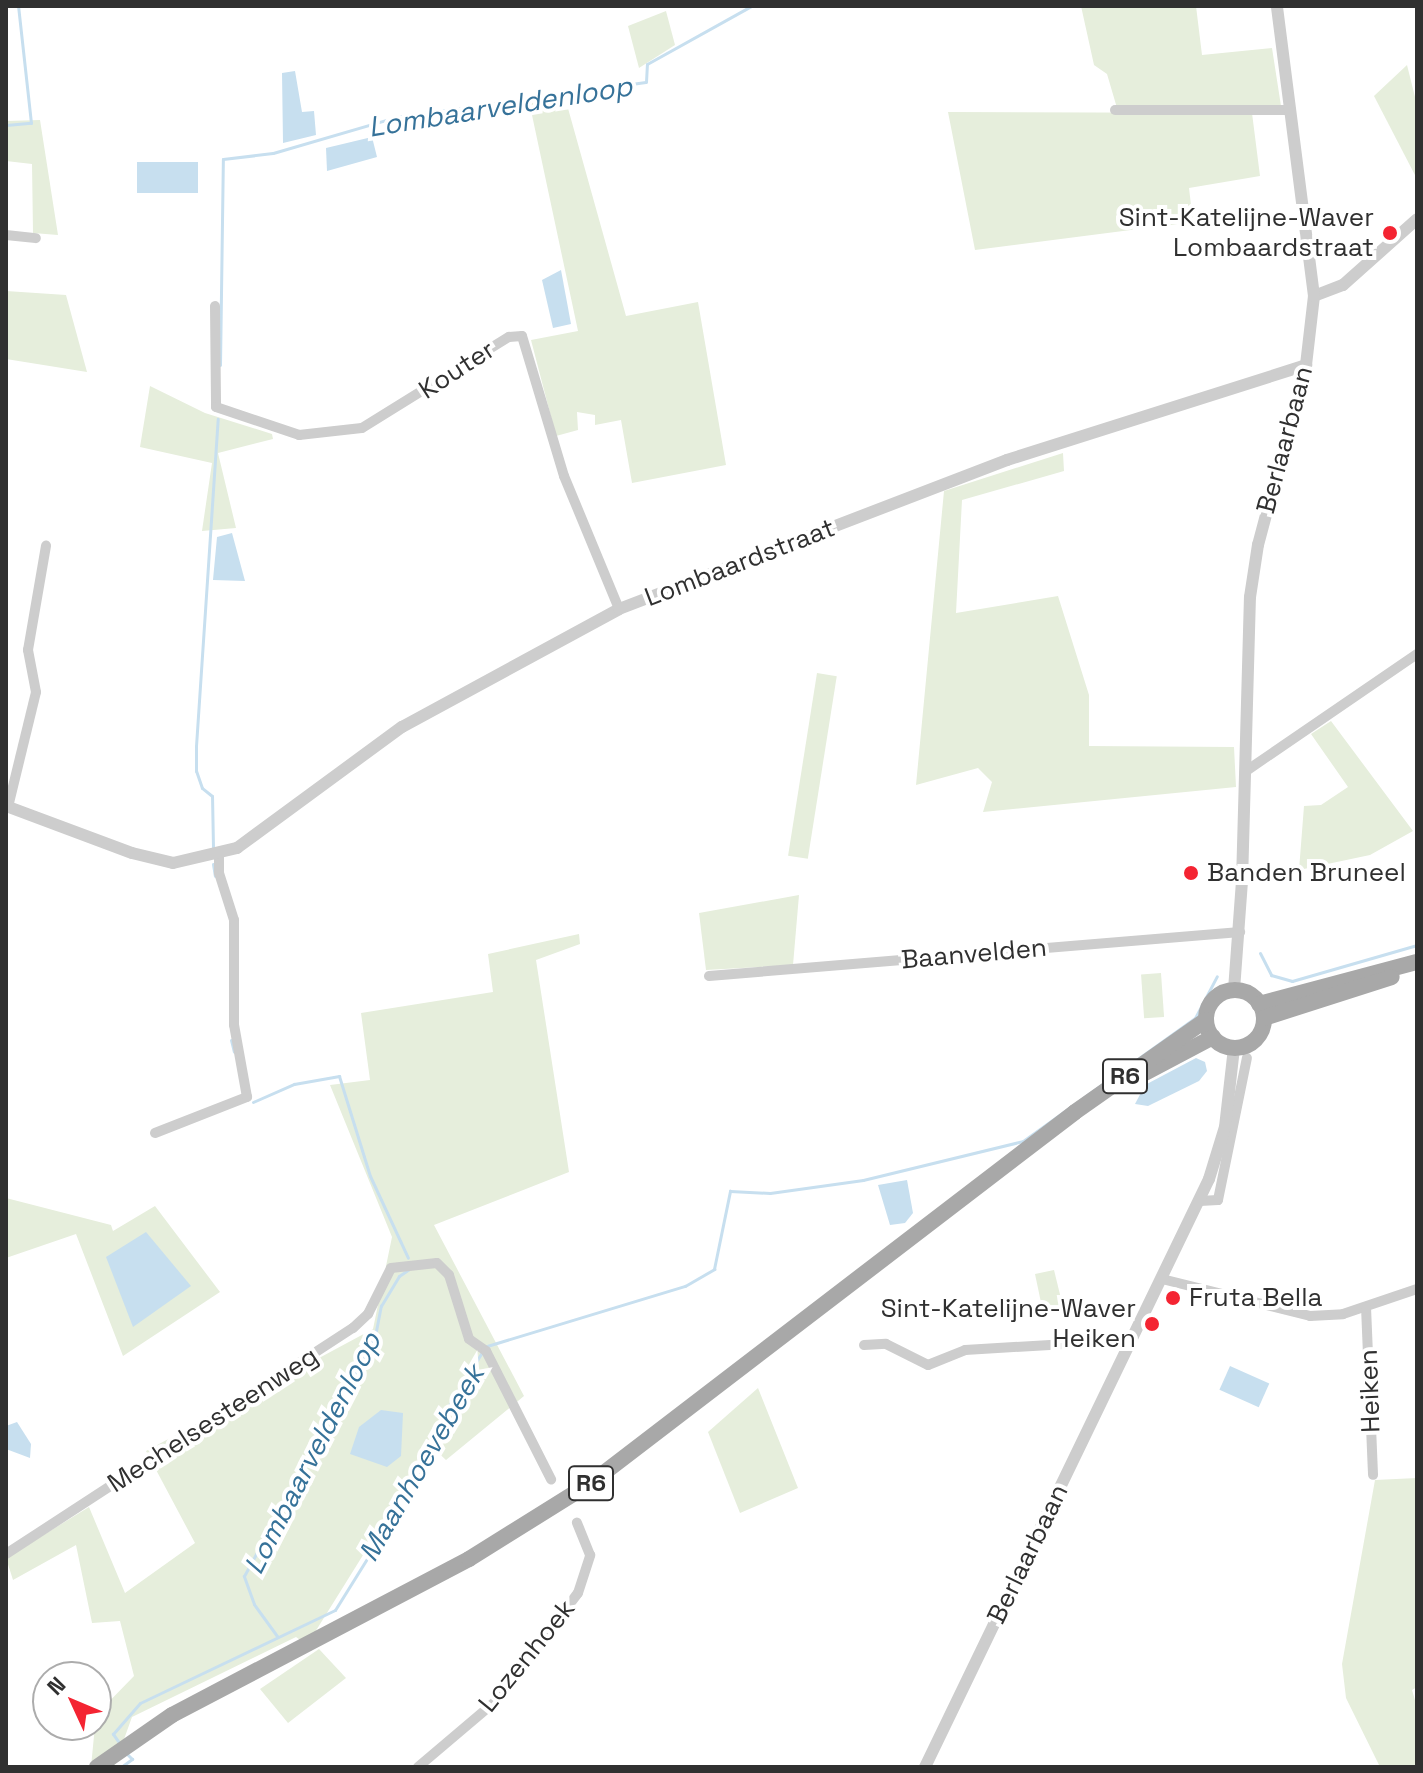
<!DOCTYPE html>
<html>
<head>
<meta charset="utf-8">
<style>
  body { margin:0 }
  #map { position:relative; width:1423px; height:1773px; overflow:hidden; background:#fff; font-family:"Space Grotesk",sans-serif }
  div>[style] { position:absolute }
  .green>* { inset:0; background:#e6eedc; transform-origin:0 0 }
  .water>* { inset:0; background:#c7dfef; transform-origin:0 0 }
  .stream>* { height:3px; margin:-1.5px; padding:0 1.5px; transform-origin:1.5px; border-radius:1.5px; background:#c7dfef }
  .minor>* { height:10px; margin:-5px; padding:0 5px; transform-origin:5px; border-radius:5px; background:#cdcdcd }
  .tertiary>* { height:12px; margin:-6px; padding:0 6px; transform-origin:6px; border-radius:6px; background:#cdcdcd }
  .primary>* { height:16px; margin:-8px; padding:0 8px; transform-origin:8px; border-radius:8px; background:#a8a8a8 }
  .primary>.ring { margin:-8px; padding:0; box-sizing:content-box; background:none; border:16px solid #a8a8a8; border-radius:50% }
  .dots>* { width:22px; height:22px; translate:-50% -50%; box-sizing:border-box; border:4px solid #fff; border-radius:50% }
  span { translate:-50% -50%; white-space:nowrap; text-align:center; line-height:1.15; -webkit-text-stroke:8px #fff; paint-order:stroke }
  .shield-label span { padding:2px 6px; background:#fff; border:2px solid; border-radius:6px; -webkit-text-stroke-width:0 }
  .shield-label { font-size:24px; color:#303030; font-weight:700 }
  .poi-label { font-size:26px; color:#303030 }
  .right { translate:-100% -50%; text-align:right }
  .left { translate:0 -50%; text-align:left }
  .street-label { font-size:26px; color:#303030 }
  .water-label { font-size:28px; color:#367299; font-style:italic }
  .frame { position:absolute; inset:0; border:8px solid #303030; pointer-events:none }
  .north { position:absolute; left:32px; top:1661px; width:80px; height:80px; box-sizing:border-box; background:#fff; border:2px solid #acacac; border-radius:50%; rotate:314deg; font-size:22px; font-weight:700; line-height:32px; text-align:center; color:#303030 }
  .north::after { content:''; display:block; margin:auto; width:28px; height:36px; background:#f42432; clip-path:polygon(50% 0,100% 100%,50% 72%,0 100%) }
</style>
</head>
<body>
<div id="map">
  <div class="green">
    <div style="clip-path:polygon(1081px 6px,1196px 6px,1202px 55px,1272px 48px,1281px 106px,1117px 108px,1107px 74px,1094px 65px)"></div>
    <div style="clip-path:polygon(666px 11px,675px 45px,639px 68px,628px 26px)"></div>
    <div style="clip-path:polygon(1407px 65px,1417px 105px,1417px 179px,1374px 96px)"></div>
    <div style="clip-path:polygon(564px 94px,626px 316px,698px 302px,726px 465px,632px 483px,621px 420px,595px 425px,595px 415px,577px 412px,578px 430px,556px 436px,531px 340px,578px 331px,529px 101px)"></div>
    <div style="clip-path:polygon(948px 112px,1252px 113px,1260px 176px,1189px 188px,1193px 222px,975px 250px)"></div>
    <div style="clip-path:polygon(40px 120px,58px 235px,33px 233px,32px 164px,6px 161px,6px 121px)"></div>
    <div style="clip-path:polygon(6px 291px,66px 295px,87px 372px,6px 359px)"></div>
    <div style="clip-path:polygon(150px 386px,205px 413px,272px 434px,273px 439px,218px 453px,236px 528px,202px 531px,212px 463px,140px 447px)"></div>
    <div style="clip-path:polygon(1063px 453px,1064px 471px,962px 500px,956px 613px,1058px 596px,1089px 695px,1089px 746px,1234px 747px,1236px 787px,983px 812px,992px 782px,978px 768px,916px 785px,944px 491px)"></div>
    <div style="left:817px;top:673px;width:20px;height:185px;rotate:9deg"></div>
    <div style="clip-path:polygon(1331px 721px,1413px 831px,1370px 855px,1299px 870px,1304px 806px,1321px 805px,1348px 787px,1311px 734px)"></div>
    <div style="clip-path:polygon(799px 895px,793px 965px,706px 970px,699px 913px)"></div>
    <div style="clip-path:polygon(579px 934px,580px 944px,536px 960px,569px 1172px,434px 1225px,524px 1396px,446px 1460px,431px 1446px,307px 1645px,296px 1637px,132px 1717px,114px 1767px,91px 1767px,96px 1715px,134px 1676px,120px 1621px,92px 1623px,76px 1545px,13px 1580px,6px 1558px,89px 1507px,125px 1593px,195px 1543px,146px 1451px,373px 1329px,392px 1237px,330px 1085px,370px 1080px,361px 1013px,493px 992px,488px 954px)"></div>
    <div style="left:1161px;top:973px;width:44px;height:20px;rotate:86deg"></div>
    <div style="clip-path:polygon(6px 1198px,111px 1225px,113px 1231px,155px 1206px,220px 1292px,123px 1356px,76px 1234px,6px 1258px)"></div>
    <div style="clip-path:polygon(1054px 1270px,1064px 1311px,1043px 1312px,1035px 1274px)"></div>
    <div style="clip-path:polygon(758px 1388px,798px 1488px,740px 1513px,708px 1432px)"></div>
    <div style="clip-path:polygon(1417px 1478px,1417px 1687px,1412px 1690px,1417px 1707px,1417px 1767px,1380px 1767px,1346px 1698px,1342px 1664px,1375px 1480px)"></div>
    <div style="clip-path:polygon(319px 1649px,346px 1678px,288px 1723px,260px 1689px)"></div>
  </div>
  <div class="water">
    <div style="clip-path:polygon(295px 71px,302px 112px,314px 111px,316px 135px,283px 143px,282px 73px)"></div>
    <div style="clip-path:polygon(372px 137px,377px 157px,327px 171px,326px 148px)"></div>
    <div style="left:198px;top:162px;width:31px;height:61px;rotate:90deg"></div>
    <div style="clip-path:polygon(561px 270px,571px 324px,553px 328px,542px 280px)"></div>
    <div style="clip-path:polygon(232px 533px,245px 581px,213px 580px,217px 537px)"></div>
    <div style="clip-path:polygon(1196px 1058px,1205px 1062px,1207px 1071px,1199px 1081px,1148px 1106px,1135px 1104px,1145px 1085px)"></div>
    <div style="clip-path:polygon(907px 1180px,913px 1213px,905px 1223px,890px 1225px,878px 1185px)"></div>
    <div style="clip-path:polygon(146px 1232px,191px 1286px,133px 1327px,106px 1257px)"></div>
    <div style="left:1230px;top:1366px;width:43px;height:26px;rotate:24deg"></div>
    <div style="clip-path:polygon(381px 1410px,403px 1413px,401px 1456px,387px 1467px,350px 1454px,359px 1427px)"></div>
    <div style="clip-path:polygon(17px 1422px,31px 1444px,30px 1458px,6px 1449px,6px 1426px)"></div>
  </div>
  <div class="stream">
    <div style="left:6px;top:125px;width:25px;rotate:-5deg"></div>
    <div style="left:31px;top:123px;width:118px;rotate:-96.3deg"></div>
    <div style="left:220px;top:365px;width:206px;rotate:-89.2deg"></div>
    <div style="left:223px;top:159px;width:50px;rotate:-6.8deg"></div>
    <div style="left:273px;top:153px;width:128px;rotate:-16.3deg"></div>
    <div style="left:396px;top:117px;width:252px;rotate:-8deg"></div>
    <div style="left:646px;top:82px;width:18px;rotate:-87deg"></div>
    <div style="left:647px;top:64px;width:119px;rotate:-29.1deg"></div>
    <div style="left:213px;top:847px;width:51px;rotate:-91.1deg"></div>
    <div style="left:212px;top:796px;width:13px;rotate:-141deg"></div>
    <div style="left:202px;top:788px;width:18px;rotate:-109deg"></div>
    <div style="left:196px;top:771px;width:25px;rotate:-90deg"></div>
    <div style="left:196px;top:746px;width:328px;rotate:-86.2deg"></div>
    <div style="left:213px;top:864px;width:12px;rotate:81deg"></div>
    <div style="left:1260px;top:953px;width:25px;rotate:63deg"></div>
    <div style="left:1271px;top:975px;width:22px;rotate:16deg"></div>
    <div style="left:1292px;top:981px;width:130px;rotate:-16.1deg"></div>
    <div style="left:231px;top:1040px;width:12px;rotate:76deg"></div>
    <div style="left:253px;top:1102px;width:45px;rotate:-23.7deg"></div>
    <div style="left:294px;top:1084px;width:46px;rotate:-10.1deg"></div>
    <div style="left:339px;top:1076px;width:105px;rotate:72.8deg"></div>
    <div style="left:370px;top:1176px;width:90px;rotate:65.1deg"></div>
    <div style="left:487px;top:1346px;width:207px;rotate:-16.9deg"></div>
    <div style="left:685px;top:1286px;width:34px;rotate:-30deg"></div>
    <div style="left:714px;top:1269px;width:80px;rotate:-78.4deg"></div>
    <div style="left:730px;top:1191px;width:40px;rotate:2.9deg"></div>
    <div style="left:770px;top:1193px;width:94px;rotate:-8deg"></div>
    <div style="left:863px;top:1180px;width:165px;rotate:-13.7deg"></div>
    <div style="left:1023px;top:1141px;width:211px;rotate:-35.6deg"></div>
    <div style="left:1195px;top:1018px;width:47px;rotate:-62.4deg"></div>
    <div style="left:277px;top:1636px;width:39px;rotate:-126deg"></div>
    <div style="left:254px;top:1604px;width:30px;rotate:-110deg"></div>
    <div style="left:244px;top:1576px;width:273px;rotate:-61.4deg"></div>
    <div style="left:375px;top:1336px;width:31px;rotate:-79deg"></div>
    <div style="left:381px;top:1306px;width:35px;rotate:-59deg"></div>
    <div style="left:399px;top:1276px;width:11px;rotate:-34deg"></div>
    <div style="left:118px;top:1741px;width:9px;rotate:-126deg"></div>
    <div style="left:113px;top:1734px;width:41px;rotate:-48.9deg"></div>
    <div style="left:140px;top:1703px;width:216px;rotate:-25.5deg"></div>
    <div style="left:335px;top:1610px;width:193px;rotate:-58.1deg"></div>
    <div style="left:437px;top:1446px;width:14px;rotate:-111deg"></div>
    <div style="left:432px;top:1433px;width:95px;rotate:-58.3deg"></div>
    <div style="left:121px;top:1767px;width:14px;rotate:-36deg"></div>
    <div style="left:132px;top:1759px;width:7px;rotate:-135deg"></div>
  </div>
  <div class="minor">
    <div style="left:1115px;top:110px;width:176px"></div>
    <div style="left:6px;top:235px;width:30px;rotate:6deg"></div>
    <div style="left:215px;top:306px;width:101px;rotate:89.4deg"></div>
    <div style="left:216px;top:407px;width:88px;rotate:18.6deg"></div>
    <div style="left:299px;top:435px;width:63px;rotate:-6.3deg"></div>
    <div style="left:362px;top:428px;width:173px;rotate:-31.8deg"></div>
    <div style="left:509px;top:337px;width:13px;rotate:-4deg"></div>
    <div style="left:522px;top:336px;width:146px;rotate:73.3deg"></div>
    <div style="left:564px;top:476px;width:144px;rotate:67.5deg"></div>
    <div style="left:1246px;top:771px;width:207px;rotate:-34.4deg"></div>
    <div style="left:8px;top:807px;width:118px;rotate:-76.3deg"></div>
    <div style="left:36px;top:692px;width:43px;rotate:-100.8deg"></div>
    <div style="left:28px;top:650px;width:106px;rotate:-80.2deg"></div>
    <div style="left:709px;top:976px;width:533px;rotate:-4.74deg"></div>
    <div style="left:155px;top:1133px;width:99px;rotate:-21.4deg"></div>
    <div style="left:247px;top:1097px;width:73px;rotate:-100.2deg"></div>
    <div style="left:234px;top:1025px;width:105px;rotate:-90deg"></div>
    <div style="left:234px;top:920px;width:49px;rotate:-107.7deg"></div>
    <div style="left:219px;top:873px;width:19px;rotate:-90deg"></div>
    <div style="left:1200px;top:1201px;width:18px;rotate:-3deg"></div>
    <div style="left:1218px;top:1200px;width:145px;rotate:-78.5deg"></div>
    <div style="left:1162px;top:1279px;width:153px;rotate:14deg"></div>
    <div style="left:1310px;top:1316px;width:33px;rotate:-3deg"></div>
    <div style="left:1343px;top:1314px;width:78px;rotate:-18.7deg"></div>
    <div style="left:1366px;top:1307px;width:168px;rotate:87.6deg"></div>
    <div style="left:864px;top:1345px;width:22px;rotate:-3deg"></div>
    <div style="left:886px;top:1344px;width:47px;rotate:26.6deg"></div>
    <div style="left:928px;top:1365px;width:40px;rotate:-22deg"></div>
    <div style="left:965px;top:1350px;width:166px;rotate:-3.4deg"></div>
    <div style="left:6px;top:1554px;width:414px;rotate:-33.1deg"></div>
    <div style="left:353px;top:1328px;width:21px;rotate:-43deg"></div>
    <div style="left:368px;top:1314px;width:51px;rotate:-63.4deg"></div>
    <div style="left:391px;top:1268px;width:46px;rotate:-6.2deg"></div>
    <div style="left:437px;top:1263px;width:17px;rotate:45deg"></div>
    <div style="left:449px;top:1275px;width:67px;rotate:72.6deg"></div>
    <div style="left:469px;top:1339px;width:21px;rotate:35deg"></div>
    <div style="left:486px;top:1351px;width:144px;rotate:63.1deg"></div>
    <div style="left:418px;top:1767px;width:104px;rotate:-40.3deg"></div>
    <div style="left:497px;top:1700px;width:134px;rotate:-52.9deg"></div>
    <div style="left:578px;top:1593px;width:40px;rotate:-72deg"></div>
    <div style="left:590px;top:1555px;width:35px;rotate:-112deg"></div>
  </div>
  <div class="tertiary">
    <div style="left:1314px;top:296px;width:31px;rotate:-21deg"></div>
    <div style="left:1343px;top:285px;width:99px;rotate:-41.7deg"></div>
    <div style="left:6px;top:806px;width:134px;rotate:20.5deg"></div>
    <div style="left:132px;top:853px;width:42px;rotate:13.7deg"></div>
    <div style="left:173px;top:863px;width:66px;rotate:-13.2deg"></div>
    <div style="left:237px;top:848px;width:205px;rotate:-36.3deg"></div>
    <div style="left:402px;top:727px;width:247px;rotate:-28.5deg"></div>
    <div style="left:619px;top:609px;width:416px;rotate:-21deg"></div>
    <div style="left:1007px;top:460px;width:314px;rotate:-17.6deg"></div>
    <div style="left:1234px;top:990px;width:108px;rotate:-85.8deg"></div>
    <div style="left:1242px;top:882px;width:285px;rotate:-88.4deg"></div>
    <div style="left:1250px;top:597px;width:53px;rotate:-81.3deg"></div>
    <div style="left:1258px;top:545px;width:186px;rotate:-75.1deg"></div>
    <div style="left:1306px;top:365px;width:69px;rotate:-83.4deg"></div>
    <div style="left:1314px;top:296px;width:292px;rotate:-97.3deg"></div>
    <div style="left:925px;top:1767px;width:653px;rotate:-64.22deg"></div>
    <div style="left:1209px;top:1179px;width:54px;rotate:-72.9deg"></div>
    <div style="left:1225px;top:1127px;width:80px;rotate:-83.5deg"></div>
  </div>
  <div class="primary">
    <div class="ring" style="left:1206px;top:990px;width:42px;height:42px"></div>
    <div style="left:1259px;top:1004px;width:163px;rotate:-14.9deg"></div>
    <div style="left:1264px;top:1018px;width:134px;rotate:-17.8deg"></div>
    <div style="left:1145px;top:1073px;width:77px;rotate:-27.9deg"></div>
    <div style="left:97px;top:1767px;width:91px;rotate:-34.7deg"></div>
    <div style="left:172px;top:1715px;width:335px;rotate:-27.7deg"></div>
    <div style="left:469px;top:1559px;width:145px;rotate:-32deg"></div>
    <div style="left:592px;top:1482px;width:608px;rotate:-37.45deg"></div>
    <div style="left:1075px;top:1112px;width:160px;rotate:-35.1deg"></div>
  </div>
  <div class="dots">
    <div style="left:1390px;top:233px;background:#f42432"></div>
    <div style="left:1191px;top:873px;background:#f42432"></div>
    <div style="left:1173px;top:1298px;background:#f42432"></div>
    <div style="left:1152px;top:1324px;background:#f42432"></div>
  </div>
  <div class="shield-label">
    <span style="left:1125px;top:1076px">R6</span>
    <span style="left:591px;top:1483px">R6</span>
  </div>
  <div class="poi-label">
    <span class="right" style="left:1374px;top:233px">Sint-Katelijne-Waver<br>Lombaardstraat</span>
    <span class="left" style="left:1207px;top:873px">Banden Bruneel</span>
    <span class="left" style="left:1189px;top:1298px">Fruta Bella</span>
    <span class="right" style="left:1136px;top:1324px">Sint-Katelijne-Waver<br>Heiken</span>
  </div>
  <div class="street-label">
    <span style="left:457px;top:370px;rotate:-33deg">Kouter</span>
    <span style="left:1285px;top:440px;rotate:-75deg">Berlaarbaan</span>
    <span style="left:740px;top:563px;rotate:-21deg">Lombaardstraat</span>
    <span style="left:974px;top:954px;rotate:-5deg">Baanvelden</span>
    <span style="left:1370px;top:1391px;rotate:-92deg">Heiken</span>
    <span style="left:213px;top:1420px;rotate:-33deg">Mechelsesteenweg</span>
    <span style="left:1028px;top:1554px;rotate:-64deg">Berlaarbaan</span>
    <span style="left:527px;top:1656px;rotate:-51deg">Lozenhoek</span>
  </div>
  <div class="water-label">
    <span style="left:500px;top:106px;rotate:-9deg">Lombaarveldenloop</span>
    <span style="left:312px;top:1453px;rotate:-63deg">Lombaarveldenloop</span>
    <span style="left:421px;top:1463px;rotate:-60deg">Maanhoevebeek</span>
  </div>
  <div class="frame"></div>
  <div class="north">N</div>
</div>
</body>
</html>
